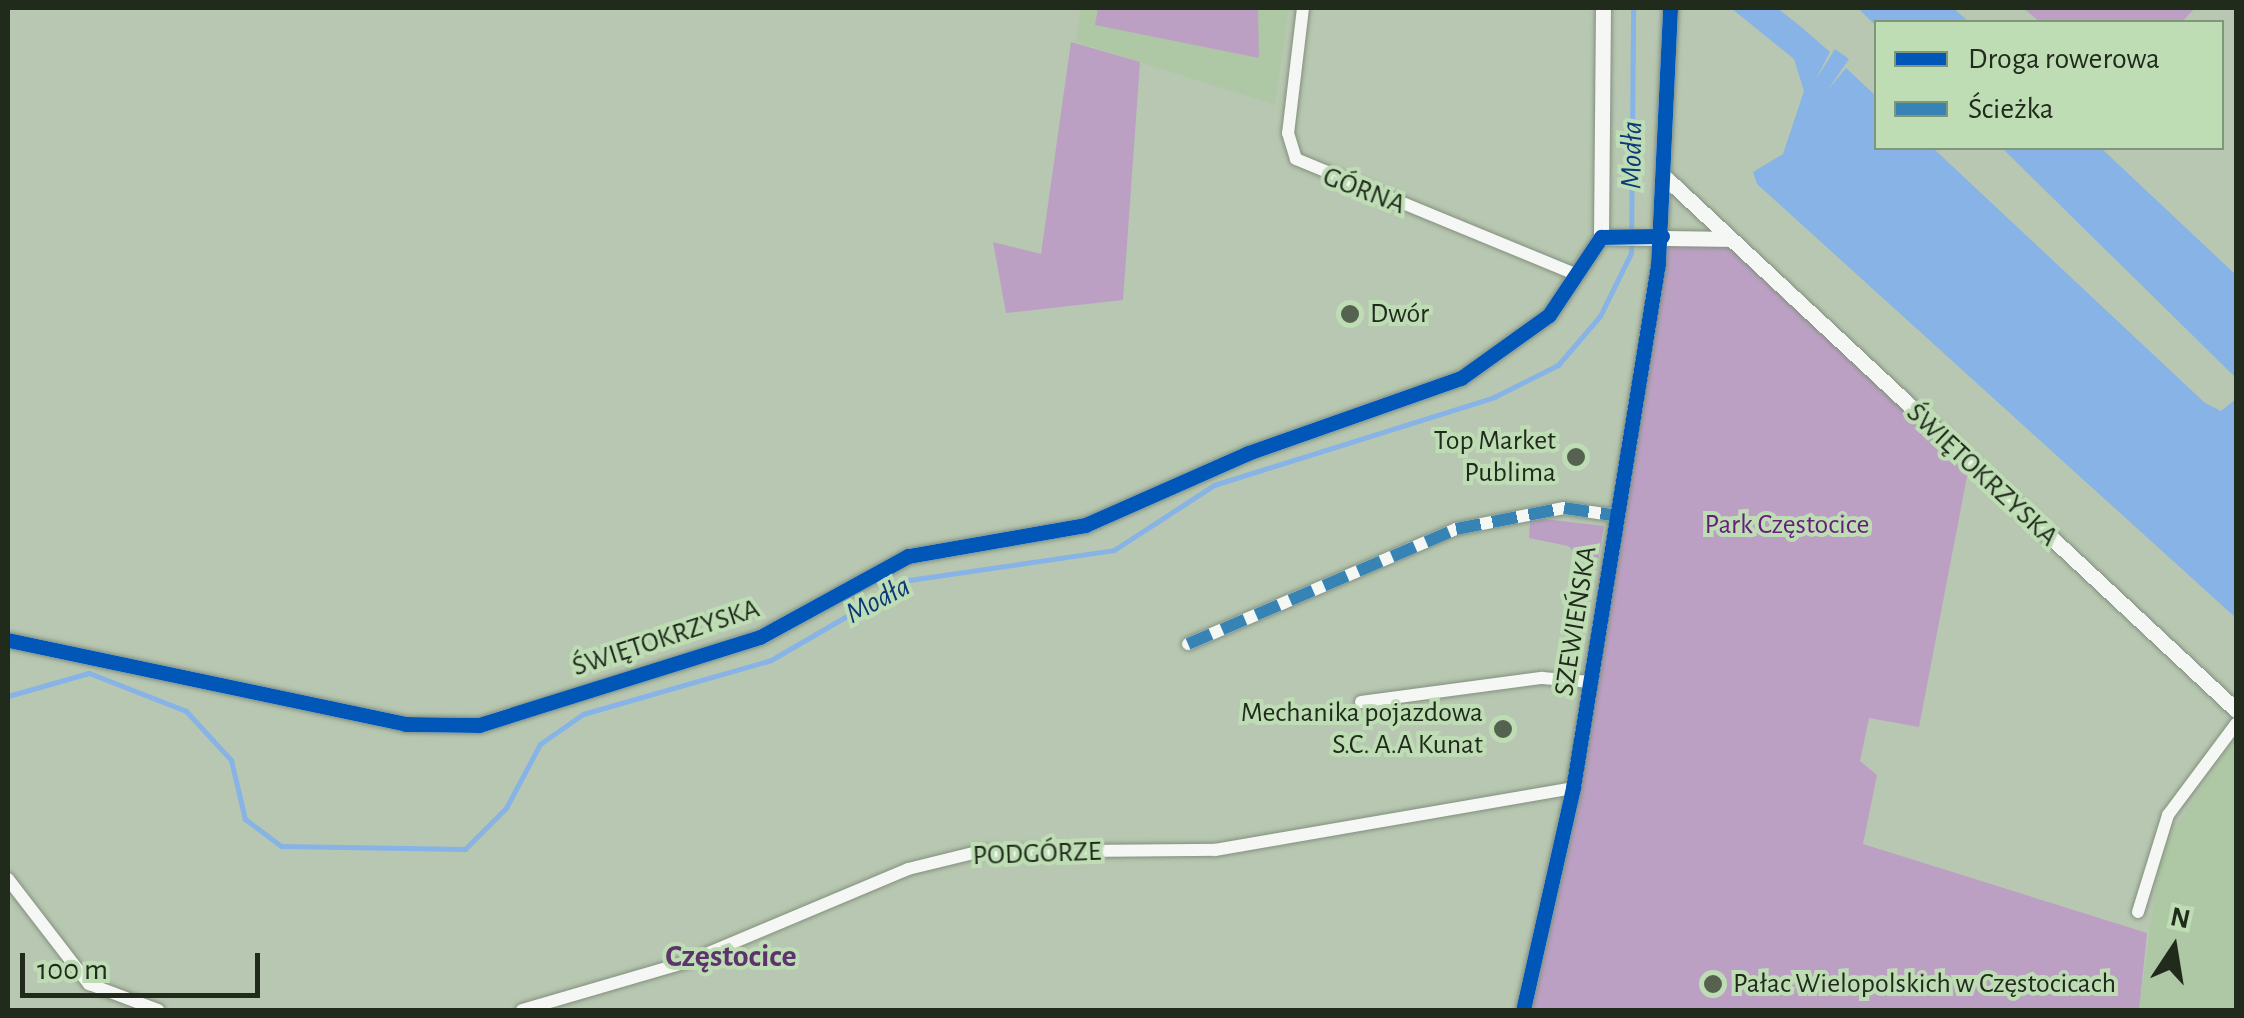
<!DOCTYPE html>
<html>
<head>
<meta charset="utf-8">
<style>
  body { margin:0 }
  #map { position:relative; width:2244px; height:1018px; overflow:hidden; background:#b7c7b1; font-family:"Alegreya Sans",sans-serif }
  div>[style] { position:absolute }
  .built>* { inset:0; background:#aec8a5 }
  .green>* { inset:0; background:#bba0c4 }
  .water>* { inset:0; background:#87b3e6 }
  .stream>* { height:5px; margin:-2.5px; padding:0 2.5px; transform-origin:2.5px; border-radius:2.5px; background:#87b3e6 }
  .roads { filter:drop-shadow(0 0 2px #838f7e) drop-shadow(0 0 2px #838f7e) }
  .minor>* { height:12px; margin:-6px; padding:0 6px; transform-origin:6px; border-radius:6px; background:#f4f7f3 }
  .tertiary>* { height:15px; margin:-7.5px; padding:0 7.5px; transform-origin:7.5px; border-radius:7.5px; background:#f4f7f3 }
  .quiet>* { height:12px; margin-top:-6px; transform-origin:0; background:repeating-linear-gradient(90deg,#3683b4 0 25px,transparent 0 37px) }
  .cycleway>* { height:15px; margin:-7.5px; padding:0 7.5px; transform-origin:7.5px; border-radius:7.5px; background:#0057b8 }
  .dots>* { width:28px; height:28px; translate:-50% -50%; box-sizing:border-box; border:5px solid #bfddb5; border-radius:50% }
  span { translate:-50% -50%; white-space:nowrap; text-align:center; line-height:1.15; -webkit-text-stroke:8px #bfddb5; paint-order:stroke }
  .street-label { font-size:28px; color:#202b1c }
  .poi-label { font-size:28px; color:#202b1c }
  .left { translate:0 -50%; text-align:left }
  .right { translate:-100% -50%; text-align:right }
  .park-label { font-size:28px; color:#661e7b }
  .water-label { font-size:30px; color:#0a3a78; font-style:italic }
  .quarter-label { font-size:32px; color:#5c336a; font-weight:700 }
  .frame { position:absolute; inset:0; border:10px solid #202b1c; pointer-events:none }
  .legend { position:absolute; left:1874px; top:20px; width:350px; height:130px; box-sizing:border-box; background:#bfddb5; border:2px solid #7f9678; margin:0; padding:12px 18px; list-style:none; font-size:30px; color:#202b1c }
  .legend li { display:flex; align-items:center; gap:20px; height:50px }
  .legend b { width:50px; border:2px solid #7f9678 }
  .north { position:absolute; left:2124px; top:898px; width:100px; height:100px; -webkit-text-stroke:8px #bfddb5; paint-order:stroke; rotate:12deg; font-size:28px; font-weight:700; line-height:40px; text-align:center; color:#202b1c }
  .north::after { content:''; display:block; margin:auto; width:35px; height:45px; background:#202b1c; clip-path:polygon(50% 0,100% 100%,50% 72%,0 100%) }
  .scale { position:absolute; left:20px; top:953px; width:240px; height:45px; box-sizing:border-box; border:5px solid #202b1c; border-top:0; padding-left:12px; font-size:30px; line-height:35px; white-space:nowrap; color:#202b1c; -webkit-text-stroke:8px #bfddb5; paint-order:stroke }
</style>
</head>
<body>
<div id="map">
  <div class="built">
    <div style="clip-path:polygon(1081px 8px,1289px 8px,1275px 105px,1076px 42px)"></div>
    <div style="clip-path:polygon(2236px 737px,2236px 1010px,2139px 1010px,2161px 849px)"></div>
  </div>
  <div class="green">
    <div style="clip-path:polygon(1098px 8px,1258px 8px,1259px 58px,1095px 25px)"></div>
    <div style="clip-path:polygon(2023px 8px,2195px 8px,2182px 22px,2040px 22px)"></div>
    <div style="clip-path:polygon(1071px 42px,1140px 62px,1123px 300px,1006px 313px,993px 242px,1041px 254px)"></div>
    <div style="clip-path:polygon(1662px 236px,1728px 239px,1969px 466px,1919px 727px,1869px 718px,1860px 761px,1877px 775px,1863px 844px,2147px 933px,2139px 1010px,1523px 1010px,1573px 788px)"></div>
    <div style="clip-path:polygon(1544px 519px,1604px 526px,1596px 571px,1568px 546px,1529px 538px,1530px 521px)"></div>
  </div>
  <div class="water">
    <div style="clip-path:polygon(1731px 8px,1777px 8px,1800px 26px,1830px 52px,1815px 81px,1835px 49px,1849px 59px,1827px 91px,1846px 68px,1876px 96px,1876px 148px,1933px 148px,2205px 403px,2221px 411px,2236px 399px,2236px 618px,1757px 184px,1753px 172px,1783px 154px,1804px 91px,1794px 59px)"></div>
    <div style="clip-path:polygon(1858px 8px,1953px 8px,1969px 22px,1876px 26px)"></div>
    <div style="clip-path:polygon(2002px 148px,2101px 148px,2236px 275px,2236px 378px)"></div>
  </div>
  <div class="stream">
    <div style="left:8px;top:696px;width:84px;rotate:-15.9deg"></div>
    <div style="left:89px;top:673px;width:104px;rotate:21.4deg"></div>
    <div style="left:186px;top:711px;width:67px;rotate:47.4deg"></div>
    <div style="left:231px;top:760px;width:61px;rotate:76.7deg"></div>
    <div style="left:245px;top:819px;width:45px;rotate:36.9deg"></div>
    <div style="left:281px;top:846px;width:184px;rotate:0.9deg"></div>
    <div style="left:465px;top:849px;width:58px;rotate:-45deg"></div>
    <div style="left:506px;top:808px;width:72px;rotate:-62deg"></div>
    <div style="left:540px;top:744px;width:52px;rotate:-34.9deg"></div>
    <div style="left:583px;top:714px;width:196px;rotate:-16deg"></div>
    <div style="left:771px;top:660px;width:160px;rotate:-30.1deg"></div>
    <div style="left:909px;top:580px;width:207px;rotate:-8.3deg"></div>
    <div style="left:1114px;top:550px;width:119px;rotate:-33deg"></div>
    <div style="left:1214px;top:485px;width:294px;rotate:-17.4deg"></div>
    <div style="left:1494px;top:397px;width:72px;rotate:-26.6deg"></div>
    <div style="left:1558px;top:365px;width:65px;rotate:-49.4deg"></div>
    <div style="left:1600px;top:316px;width:70px;rotate:-63.8deg"></div>
    <div style="left:1631px;top:253px;width:245px;rotate:-89.5deg"></div>
  </div>
  <div class="roads">
    <div class="minor">
      <div style="left:1303px;top:8px;width:126px;rotate:96.8deg"></div>
      <div style="left:1288px;top:133px;width:27px;rotate:73deg"></div>
      <div style="left:1296px;top:159px;width:305px;rotate:22.4deg"></div>
      <div style="left:1188px;top:644px;width:292px;rotate:-23.2deg"></div>
      <div style="left:1456px;top:529px;width:110px;rotate:-11deg"></div>
      <div style="left:1564px;top:508px;width:55px;rotate:8.4deg"></div>
      <div style="left:1361px;top:702px;width:183px;rotate:-7.6deg"></div>
      <div style="left:1542px;top:678px;width:49px;rotate:4.7deg"></div>
      <div style="left:8px;top:879px;width:133px;rotate:52.4deg"></div>
      <div style="left:89px;top:984px;width:74px;rotate:20.6deg"></div>
      <div style="left:2138px;top:912px;width:102px;rotate:-72.8deg"></div>
      <div style="left:2168px;top:815px;width:114px;rotate:-53.2deg"></div>
      <div style="left:522px;top:1010px;width:172px;rotate:-16.2deg"></div>
      <div style="left:687px;top:962px;width:240px;rotate:-22.8deg"></div>
      <div style="left:908px;top:869px;width:71px;rotate:-13.8deg"></div>
      <div style="left:977px;top:852px;width:238px;rotate:-0.5deg"></div>
      <div style="left:1215px;top:850px;width:363px;rotate:-9.8deg"></div>
    </div>
    <div class="tertiary">
      <div style="left:1667px;top:179px;width:778px;rotate:43.02deg"></div>
      <div style="left:1601px;top:237px;width:229px;rotate:-89.5deg"></div>
      <div style="left:1601px;top:237px;width:127px;rotate:0.9deg"></div>
      <div style="left:8px;top:640px;width:406px;rotate:11.9deg"></div>
      <div style="left:405px;top:724px;width:74px;rotate:0.8deg"></div>
      <div style="left:479px;top:725px;width:294px;rotate:-17.4deg"></div>
      <div style="left:760px;top:637px;width:169px;rotate:-28.7deg"></div>
      <div style="left:908px;top:556px;width:180px;rotate:-9.9deg"></div>
      <div style="left:1085px;top:525px;width:178px;rotate:-23.8deg"></div>
      <div style="left:1248px;top:453px;width:226px;rotate:-19.4deg"></div>
      <div style="left:1461px;top:378px;width:108px;rotate:-35.6deg"></div>
      <div style="left:1549px;top:315px;width:94px;rotate:-56.3deg"></div>
      <div style="left:1523px;top:1010px;width:228px;rotate:-77.3deg"></div>
      <div style="left:1573px;top:788px;width:531px;rotate:-80.79deg"></div>
      <div style="left:1658px;top:264px;width:256px;rotate:-87.3deg"></div>
    </div>
  </div>
  <div class="quiet">
    <div style="left:1188px;top:644px;width:292px;rotate:-23.2deg"></div>
    <div style="left:1456px;top:529px;width:110px;rotate:-11deg"></div>
    <div style="left:1564px;top:508px;width:55px;rotate:8.4deg"></div>
  </div>
  <div class="cycleway">
    <div style="left:8px;top:640px;width:406px;rotate:11.9deg"></div>
    <div style="left:405px;top:724px;width:74px;rotate:0.8deg"></div>
    <div style="left:479px;top:725px;width:294px;rotate:-17.4deg"></div>
    <div style="left:760px;top:637px;width:169px;rotate:-28.7deg"></div>
    <div style="left:908px;top:556px;width:180px;rotate:-9.9deg"></div>
    <div style="left:1085px;top:525px;width:178px;rotate:-23.8deg"></div>
    <div style="left:1248px;top:453px;width:226px;rotate:-19.4deg"></div>
    <div style="left:1461px;top:378px;width:108px;rotate:-35.6deg"></div>
    <div style="left:1549px;top:315px;width:94px;rotate:-56.3deg"></div>
    <div style="left:1601px;top:237px;width:61px;rotate:-0.9deg"></div>
    <div style="left:1523px;top:1010px;width:228px;rotate:-77.3deg"></div>
    <div style="left:1573px;top:788px;width:531px;rotate:-80.79deg"></div>
    <div style="left:1658px;top:264px;width:256px;rotate:-87.3deg"></div>
  </div>
  <div class="dots">
    <div style="left:1350px;top:314px;background:#556250"></div>
    <div style="left:1576px;top:457px;background:#556250"></div>
    <div style="left:1503px;top:729px;background:#556250"></div>
    <div style="left:1713px;top:984px;background:#556250"></div>
  </div>
  <div class="street-label">
    <span style="left:1364px;top:191px;rotate:21deg">GÓRNA</span>
    <span style="left:1982px;top:475px;rotate:43deg">ŚWIĘTOKRZYSKA</span>
    <span style="left:1576px;top:621px;rotate:-81deg">SZEWIEŃSKA</span>
    <span style="left:666px;top:638px;rotate:-18deg">ŚWIĘTOKRZYSKA</span>
    <span style="left:1037px;top:854px;rotate:-2deg">PODGÓRZE</span>
  </div>
  <div class="poi-label">
    <span class="left" style="left:1370px;top:314px">Dwór</span>
    <span class="right" style="left:1556px;top:457px">Top Market<br>Publima</span>
    <span class="right" style="left:1483px;top:729px">Mechanika pojazdowa<br>S.C. A.A Kunat</span>
    <span class="left" style="left:1733px;top:984px">Pałac Wielopolskich w Częstocicach</span>
  </div>
  <div class="park-label">
    <span style="left:1787px;top:525px">Park Częstocice</span>
  </div>
  <div class="water-label">
    <span style="left:1632px;top:155px;rotate:-89deg">Modła</span>
    <span style="left:878px;top:600px;rotate:-28deg">Modła</span>
  </div>
  <div class="quarter-label">
    <span style="left:731px;top:956px">Częstocice</span>
  </div>
  <div class="frame"></div>
  <ul class="legend">
  <li><b style="height:12px;background:#0057b8"></b>Droga rowerowa</li>
  <li><b style="height:12px;background:#3683b4"></b>Ścieżka</li>
  </ul>
  <div class="north">N</div>
  <div class="scale">100 m</div>
</div>
</body>
</html>
